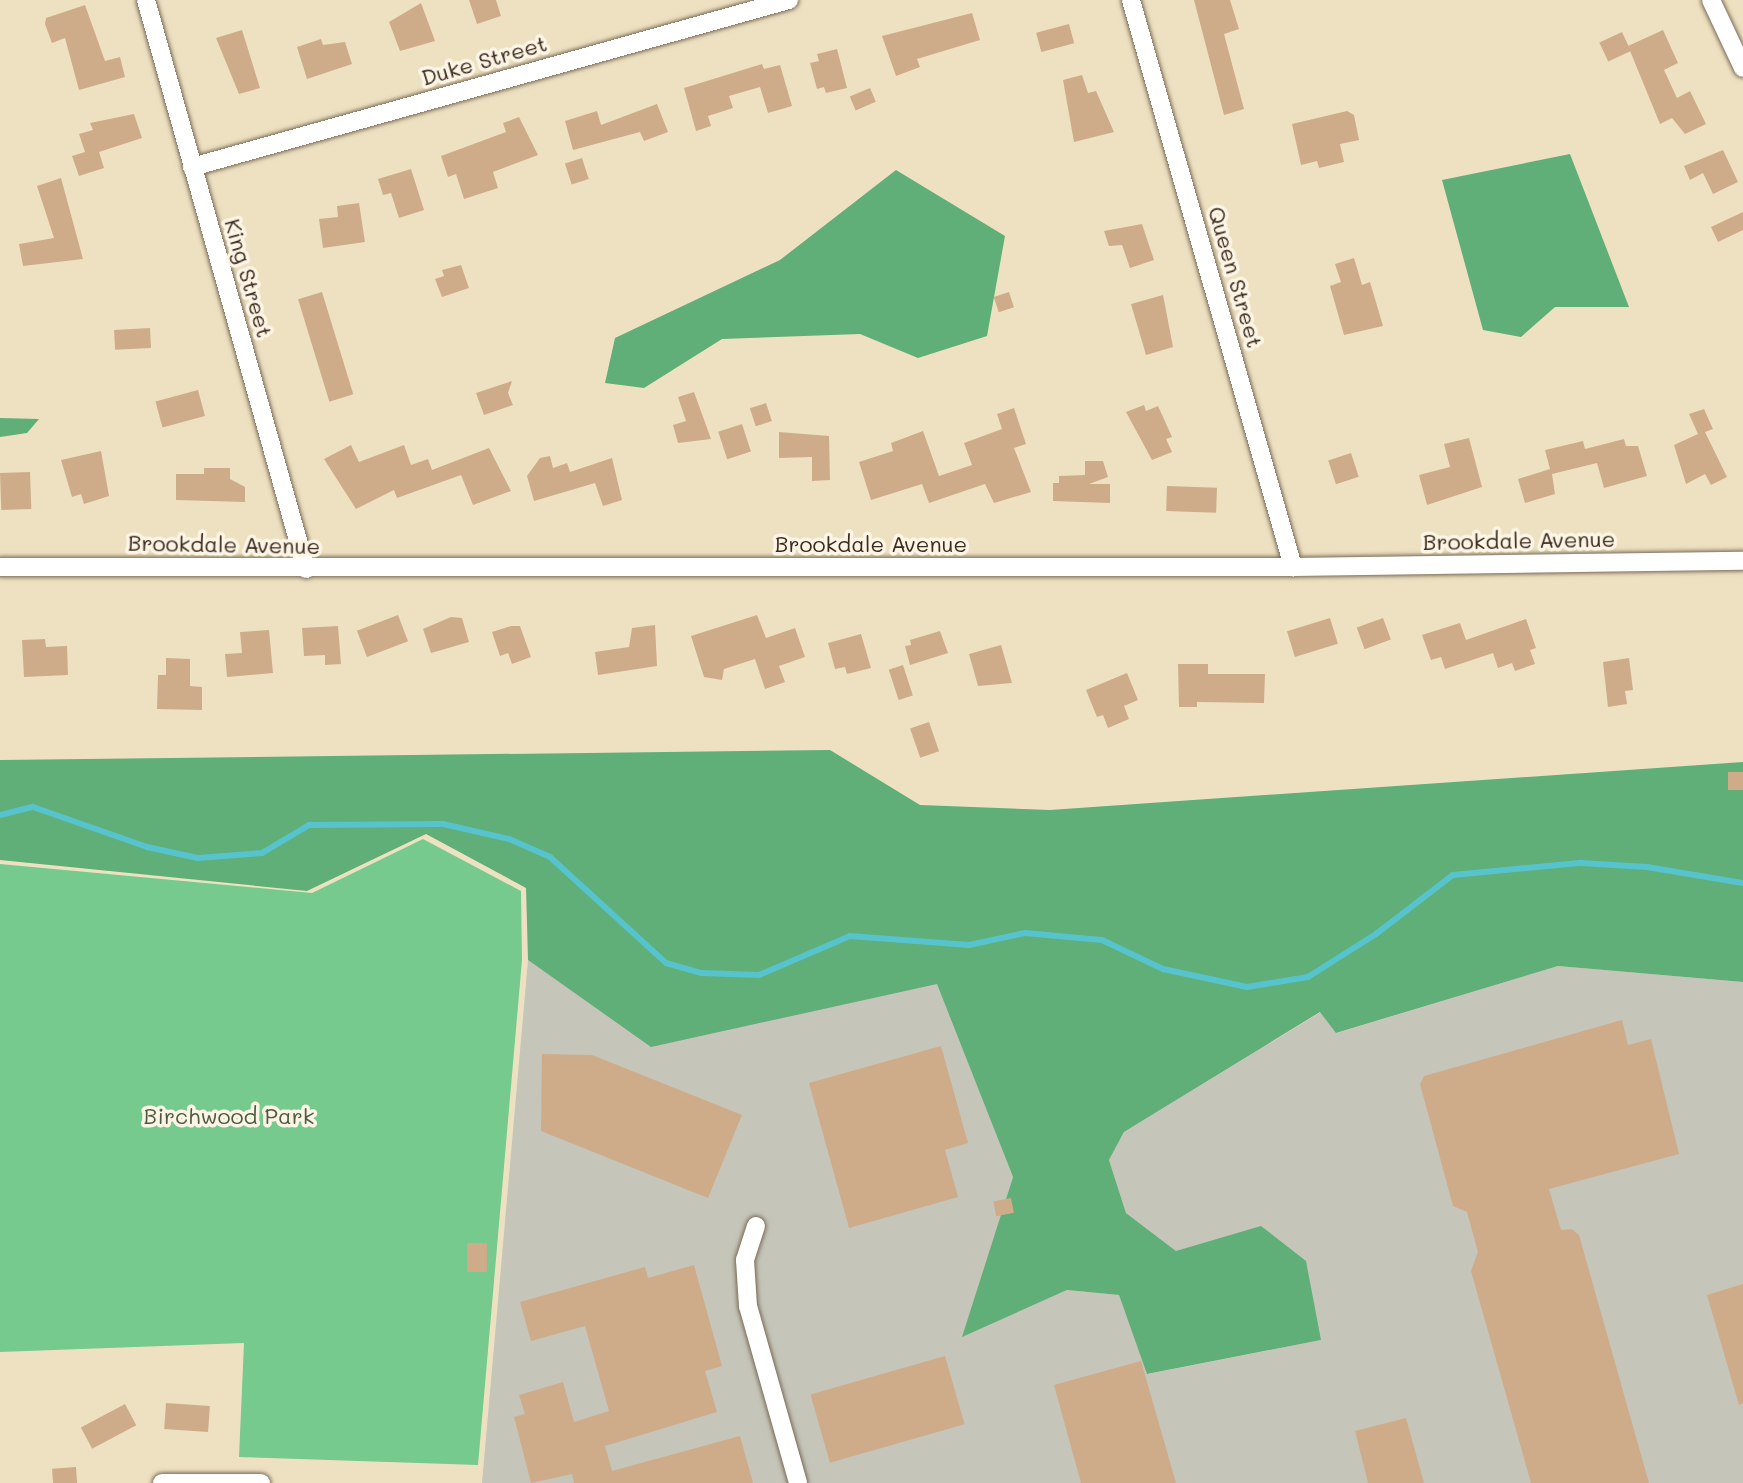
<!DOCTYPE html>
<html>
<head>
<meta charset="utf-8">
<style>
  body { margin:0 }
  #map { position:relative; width:1743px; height:1483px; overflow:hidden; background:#eee1c1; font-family:Mali,sans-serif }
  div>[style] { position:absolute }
  .industrial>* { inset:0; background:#c5c5b9 }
  .green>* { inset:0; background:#76ca8d }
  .forest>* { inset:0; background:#60ae78 }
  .stream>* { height:6px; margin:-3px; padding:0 3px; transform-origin:3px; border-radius:3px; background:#56c3cd }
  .building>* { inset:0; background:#cfac89; transform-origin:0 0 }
  .roads { filter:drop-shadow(0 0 2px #7a6a57) drop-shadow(0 0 2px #7a6a57) }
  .minor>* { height:18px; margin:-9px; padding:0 9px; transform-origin:9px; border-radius:9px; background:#fff }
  span { translate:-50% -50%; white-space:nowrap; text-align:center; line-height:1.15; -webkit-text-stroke:7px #fcf5e5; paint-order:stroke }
  .street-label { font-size:22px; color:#3b2a1e }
  .park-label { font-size:22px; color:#4d5a3f }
</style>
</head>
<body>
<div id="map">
  <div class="industrial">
    <div style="clip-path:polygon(528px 960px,651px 1046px,937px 983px,1013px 1177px,963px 1336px,1067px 1290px,1119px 1295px,1148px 1374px,1321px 1340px,1176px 1251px,1126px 1213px,1109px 1160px,1124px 1132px,1321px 1012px,1337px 1033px,1558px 966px,1743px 982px,1743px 1483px,482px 1483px)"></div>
  </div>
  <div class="green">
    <div style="clip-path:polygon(423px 839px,521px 891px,522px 960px,478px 1465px,239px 1457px,244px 1343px,0 1352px,0 864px,312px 893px)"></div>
  </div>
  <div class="forest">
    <div style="clip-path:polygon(1570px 154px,1629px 307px,1555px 307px,1521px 337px,1483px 330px,1442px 180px)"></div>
    <div style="clip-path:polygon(896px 170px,1005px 236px,987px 336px,918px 358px,860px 334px,722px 339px,644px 388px,605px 383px,615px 338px,780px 260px)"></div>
    <div style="clip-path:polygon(0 418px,39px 419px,27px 433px,0 437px)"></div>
    <div style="clip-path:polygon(830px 750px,920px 805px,1050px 810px,1743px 762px,1743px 982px,1558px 966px,1336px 1033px,1320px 1012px,1124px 1132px,1109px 1160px,1126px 1213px,1176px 1251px,1261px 1226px,1306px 1261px,1321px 1340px,1147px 1374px,1119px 1295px,1067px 1290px,962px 1337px,1013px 1177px,937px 984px,651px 1047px,528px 960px,526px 888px,426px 834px,307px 891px,0 860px,0 760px)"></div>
  </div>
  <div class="stream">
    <div style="left:0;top:815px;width:34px;rotate:-14deg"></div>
    <div style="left:33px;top:807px;width:121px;rotate:19.3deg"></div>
    <div style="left:147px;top:847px;width:52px;rotate:12.2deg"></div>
    <div style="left:198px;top:858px;width:64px;rotate:-4.5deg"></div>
    <div style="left:262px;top:853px;width:55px;rotate:-30.8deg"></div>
    <div style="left:309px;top:825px;width:134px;rotate:-0.4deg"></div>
    <div style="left:443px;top:824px;width:68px;rotate:12.8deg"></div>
    <div style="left:509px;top:839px;width:45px;rotate:23.7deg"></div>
    <div style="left:550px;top:857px;width:157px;rotate:42.4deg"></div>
    <div style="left:666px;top:963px;width:37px;rotate:16deg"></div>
    <div style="left:702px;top:973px;width:57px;rotate:2deg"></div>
    <div style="left:759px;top:975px;width:99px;rotate:-23.2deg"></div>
    <div style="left:850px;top:936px;width:119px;rotate:4.3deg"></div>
    <div style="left:969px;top:945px;width:57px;rotate:-12.1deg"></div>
    <div style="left:1025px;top:933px;width:77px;rotate:5.2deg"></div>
    <div style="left:1102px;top:940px;width:68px;rotate:25.4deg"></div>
    <div style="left:1163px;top:969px;width:86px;rotate:12.1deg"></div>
    <div style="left:1247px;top:987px;width:62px;rotate:-9.3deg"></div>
    <div style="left:1308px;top:977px;width:80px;rotate:-32.3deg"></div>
    <div style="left:1376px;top:934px;width:97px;rotate:-37.5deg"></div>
    <div style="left:1453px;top:875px;width:129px;rotate:-5.4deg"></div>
    <div style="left:1581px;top:863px;width:66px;rotate:3.5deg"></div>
    <div style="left:1647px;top:867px;width:97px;rotate:9.5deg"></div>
  </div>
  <div class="building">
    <div style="clip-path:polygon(469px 0,496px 0,501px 16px,477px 24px)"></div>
    <div style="clip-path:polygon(1194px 0,1230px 0,1239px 29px,1224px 34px,1244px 109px,1224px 115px)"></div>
    <div style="clip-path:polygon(421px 3px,435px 41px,400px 51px,389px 22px)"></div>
    <div style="clip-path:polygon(85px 5px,105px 61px,120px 57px,125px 77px,79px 90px,65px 38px,52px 43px,45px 24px,46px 18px)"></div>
    <div style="clip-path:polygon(972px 13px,980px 40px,917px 59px,920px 67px,896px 76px,882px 36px)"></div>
    <div style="left:1069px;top:24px;width:20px;height:34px;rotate:75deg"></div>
    <div style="clip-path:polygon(242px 30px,260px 88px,239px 94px,216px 38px)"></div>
    <div style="clip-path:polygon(1663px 30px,1678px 63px,1664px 70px,1677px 98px,1690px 91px,1706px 124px,1685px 134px,1672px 118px,1660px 124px,1628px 46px)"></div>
    <div style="left:1622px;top:32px;width:21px;height:25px;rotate:65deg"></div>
    <div style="clip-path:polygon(321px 39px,323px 45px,345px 42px,352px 64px,307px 79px,297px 47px)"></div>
    <div style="clip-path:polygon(837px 49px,847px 88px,826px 93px,824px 87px,817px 89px,810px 63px,819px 61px,817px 54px)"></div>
    <div style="clip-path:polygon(762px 64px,764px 69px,780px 65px,792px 106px,768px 113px,760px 87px,729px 96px,733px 108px,708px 116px,711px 126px,696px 131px,684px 88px)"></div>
    <div style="clip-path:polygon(1082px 75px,1088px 93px,1096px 91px,1114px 132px,1074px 142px,1063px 80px)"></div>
    <div style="left:870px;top:88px;width:15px;height:22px;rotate:67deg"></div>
    <div style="clip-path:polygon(657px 104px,668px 132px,644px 141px,640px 132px,573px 150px,565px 121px,597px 111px,601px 125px)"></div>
    <div style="clip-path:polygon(1347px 111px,1354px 115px,1359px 140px,1340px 144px,1344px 162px,1319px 168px,1317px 161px,1301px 165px,1292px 124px)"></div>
    <div style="clip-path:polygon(134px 114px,142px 138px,99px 152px,104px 168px,79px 176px,72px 156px,85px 152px,79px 134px,93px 130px,90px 123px)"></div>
    <div style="clip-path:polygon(519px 117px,538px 155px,493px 172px,498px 188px,464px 199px,456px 174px,448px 177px,441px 156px,506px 132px,503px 123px)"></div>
    <div style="clip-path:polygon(1723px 150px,1738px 182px,1713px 194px,1703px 173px,1690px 180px,1684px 166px)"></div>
    <div style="left:582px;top:158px;width:22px;height:18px;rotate:72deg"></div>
    <div style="clip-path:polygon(411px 169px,424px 210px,399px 218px,391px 193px,383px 195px,378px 179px)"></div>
    <div style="clip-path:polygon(61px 178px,83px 259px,23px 266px,19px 244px,54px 238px,37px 186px)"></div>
    <div style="clip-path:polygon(359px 203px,365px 242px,323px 248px,319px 219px,338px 217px,337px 206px)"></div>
    <div style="clip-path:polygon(1743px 212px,1743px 230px,1718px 242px,1711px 227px)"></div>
    <div style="clip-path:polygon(1142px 224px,1154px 260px,1130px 268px,1122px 245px,1109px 246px,1104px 231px)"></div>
    <div style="clip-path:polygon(1354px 258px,1362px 285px,1370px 282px,1383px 326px,1344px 335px,1330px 286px,1341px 282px,1335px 264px)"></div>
    <div style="clip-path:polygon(461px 265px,469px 288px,442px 297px,435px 279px,444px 276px,442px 270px)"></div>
    <div style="left:322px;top:292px;width:107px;height:25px;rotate:73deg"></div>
    <div style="left:1009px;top:292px;width:16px;height:16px;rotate:72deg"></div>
    <div style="clip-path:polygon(1163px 295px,1173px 347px,1146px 355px,1131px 304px)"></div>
    <div style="left:150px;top:328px;width:20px;height:36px;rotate:87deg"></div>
    <div style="clip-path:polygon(512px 381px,508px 393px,513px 405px,484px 415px,476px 393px)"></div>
    <div style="left:198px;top:390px;width:27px;height:44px;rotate:75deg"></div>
    <div style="clip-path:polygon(694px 392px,711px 439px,678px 443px,673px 425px,686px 421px,678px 397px)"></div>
    <div style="left:766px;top:403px;width:19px;height:17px;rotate:72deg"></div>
    <div style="clip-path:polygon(1144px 405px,1146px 411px,1158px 406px,1172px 437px,1166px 439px,1172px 452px,1152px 460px,1126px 412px)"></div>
    <div style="clip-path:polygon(1014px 408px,1026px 444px,1014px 448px,1031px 492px,994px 503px,985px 484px,929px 503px,922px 484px,871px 500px,859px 462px,893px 451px,891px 443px,923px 431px,939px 476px,972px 465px,964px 443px,1002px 429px,997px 414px)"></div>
    <div style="clip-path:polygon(1704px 409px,1713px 429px,1705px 432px,1727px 477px,1711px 485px,1705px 474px,1686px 484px,1674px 445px,1698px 434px,1689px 414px)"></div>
    <div style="left:742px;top:424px;width:29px;height:25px;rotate:72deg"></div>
    <div style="clip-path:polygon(779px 432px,829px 436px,830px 480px,812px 481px,812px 457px,779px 458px)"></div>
    <div style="clip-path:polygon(1469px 438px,1482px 487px,1427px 505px,1419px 475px,1450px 467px,1444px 444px)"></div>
    <div style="clip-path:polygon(1624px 439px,1626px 446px,1638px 446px,1647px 476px,1604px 488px,1597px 463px,1552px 474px,1555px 494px,1525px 503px,1518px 479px,1550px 469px,1545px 450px,1583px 441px,1585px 449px)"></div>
    <div style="clip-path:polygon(351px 445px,359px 462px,404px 445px,411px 465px,428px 459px,432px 470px,489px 448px,511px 491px,473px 505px,461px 475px,397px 498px,394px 490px,356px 509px,324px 459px)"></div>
    <div style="clip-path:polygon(101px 451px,109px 496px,84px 504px,81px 494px,72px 497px,61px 460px)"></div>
    <div style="left:1351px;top:453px;width:25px;height:24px;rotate:72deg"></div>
    <div style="clip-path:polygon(550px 456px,553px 468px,567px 463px,570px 472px,612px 458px,622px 500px,603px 506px,595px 483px,534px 501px,527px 476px,540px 458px)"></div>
    <div style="clip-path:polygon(1085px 461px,1103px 461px,1108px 477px,1089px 484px,1110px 484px,1110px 503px,1053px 501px,1053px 483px,1059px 483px,1059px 476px,1085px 475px)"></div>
    <div style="clip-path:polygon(204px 468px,230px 468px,230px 479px,245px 487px,245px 502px,176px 500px,176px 474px,204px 474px)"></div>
    <div style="left:30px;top:472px;width:37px;height:30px;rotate:88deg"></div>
    <div style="left:1167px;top:486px;width:50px;height:25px;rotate:2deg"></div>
    <div style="left:398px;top:615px;width:28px;height:44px;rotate:69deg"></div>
    <div style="clip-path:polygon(757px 615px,766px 638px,795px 628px,805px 657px,779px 666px,785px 682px,765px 689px,755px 659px,724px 669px,722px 680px,704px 677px,691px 636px)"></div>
    <div style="clip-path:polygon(451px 617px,462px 618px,469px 642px,431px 653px,423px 629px)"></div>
    <div style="left:1330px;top:618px;width:27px;height:45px;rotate:73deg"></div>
    <div style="left:1383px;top:618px;width:23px;height:28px;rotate:70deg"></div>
    <div style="clip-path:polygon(1526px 619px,1536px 648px,1530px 650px,1535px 664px,1515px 671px,1512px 663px,1498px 668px,1493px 653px,1445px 669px,1441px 657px,1431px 660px,1422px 635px,1460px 623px,1466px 640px)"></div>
    <div style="clip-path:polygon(655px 625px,657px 666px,598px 675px,595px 652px,629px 647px,632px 628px)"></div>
    <div style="clip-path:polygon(338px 626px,341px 664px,325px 665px,325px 655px,304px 656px,302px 628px)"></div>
    <div style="clip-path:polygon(511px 626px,520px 626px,531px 657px,512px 664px,508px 653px,500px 656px,492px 632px)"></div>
    <div style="clip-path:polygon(269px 630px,273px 673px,227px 677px,225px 654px,242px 653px,240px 632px)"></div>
    <div style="clip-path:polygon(940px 631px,948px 653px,910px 665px,905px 646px,911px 645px,910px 640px)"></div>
    <div style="clip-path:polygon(861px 634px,871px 668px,847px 674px,845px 667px,835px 669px,828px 643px)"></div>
    <div style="clip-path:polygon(45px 639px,46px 647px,67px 646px,68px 675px,24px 677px,22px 640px)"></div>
    <div style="clip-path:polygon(1001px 645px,1012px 683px,978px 686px,969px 654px)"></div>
    <div style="clip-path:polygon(166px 658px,190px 659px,190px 686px,202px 687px,202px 710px,157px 709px,158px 675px,166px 675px)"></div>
    <div style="clip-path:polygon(1629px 658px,1633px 690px,1625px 691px,1627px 704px,1608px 707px,1603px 662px)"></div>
    <div style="clip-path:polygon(1178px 664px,1208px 664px,1208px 674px,1265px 674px,1264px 703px,1197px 702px,1197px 707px,1179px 707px)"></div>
    <div style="left:903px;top:665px;width:32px;height:15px;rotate:72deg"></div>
    <div style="clip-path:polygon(1127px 673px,1138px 700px,1124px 706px,1129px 719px,1108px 728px,1103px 715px,1097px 717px,1086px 690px)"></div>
    <div style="left:929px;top:722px;width:31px;height:20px;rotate:71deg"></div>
    <div style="left:1728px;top:772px;width:15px;height:18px"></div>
    <div style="clip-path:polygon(1622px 1020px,1628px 1045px,1651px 1039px,1679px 1154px,1549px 1189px,1561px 1230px,1572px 1229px,1579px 1235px,1649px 1483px,1531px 1483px,1471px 1271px,1478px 1252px,1467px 1212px,1453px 1206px,1420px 1084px,1424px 1076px)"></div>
    <div style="clip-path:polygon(941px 1046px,968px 1143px,945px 1150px,958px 1197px,849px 1228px,809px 1083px)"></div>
    <div style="clip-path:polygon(542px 1054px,592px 1055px,742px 1115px,708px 1198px,541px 1131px)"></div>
    <div style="left:1011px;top:1198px;width:15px;height:18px;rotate:79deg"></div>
    <div style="left:467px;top:1243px;width:20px;height:29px"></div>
    <div style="clip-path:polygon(694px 1265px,722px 1366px,705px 1371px,717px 1412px,605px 1446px,612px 1471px,740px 1436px,753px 1483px,574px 1483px,572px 1474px,531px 1483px,514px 1417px,525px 1414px,519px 1395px,563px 1382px,574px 1422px,609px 1411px,585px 1326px,531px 1341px,520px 1302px,645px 1267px,648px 1278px)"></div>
    <div style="clip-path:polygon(1743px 1284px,1743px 1404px,1739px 1405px,1707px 1295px)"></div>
    <div style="left:945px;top:1356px;width:71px;height:140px;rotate:74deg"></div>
    <div style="clip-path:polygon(1141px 1361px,1176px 1483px,1081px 1483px,1054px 1385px)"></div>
    <div style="left:166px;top:1403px;width:44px;height:26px;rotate:4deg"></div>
    <div style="left:125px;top:1404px;width:24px;height:50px;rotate:62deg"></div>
    <div style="clip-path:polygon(1406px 1418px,1424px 1483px,1368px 1483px,1355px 1431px)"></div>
    <div style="left:76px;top:1467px;width:16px;height:24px;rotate:86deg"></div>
  </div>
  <div class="roads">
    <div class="minor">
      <div style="left:146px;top:0;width:591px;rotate:74.29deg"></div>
      <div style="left:1131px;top:0;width:590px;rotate:74.05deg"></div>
      <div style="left:1711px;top:0;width:75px;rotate:64.8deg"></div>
      <div style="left:192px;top:167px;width:620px;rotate:-15.63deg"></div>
      <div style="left:0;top:567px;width:1293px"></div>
      <div style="left:1293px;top:567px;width:450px;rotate:-0.8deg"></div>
      <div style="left:756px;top:1226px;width:36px;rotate:108deg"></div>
      <div style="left:745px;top:1260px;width:46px;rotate:86.3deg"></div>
      <div style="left:748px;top:1306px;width:184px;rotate:74.2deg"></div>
      <div style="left:162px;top:1483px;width:99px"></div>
    </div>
  </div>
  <div class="street-label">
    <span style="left:484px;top:60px;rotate:-16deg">Duke Street</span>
    <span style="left:1236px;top:277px;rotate:74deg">Queen Street</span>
    <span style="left:249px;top:278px;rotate:74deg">King Street</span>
    <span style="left:1519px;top:540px;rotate:-1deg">Brookdale Avenue</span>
    <span style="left:224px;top:544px;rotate:1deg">Brookdale Avenue</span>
    <span style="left:871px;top:544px">Brookdale Avenue</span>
  </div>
  <div class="park-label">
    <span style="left:229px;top:1116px">Birchwood Park</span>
  </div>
</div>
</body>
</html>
